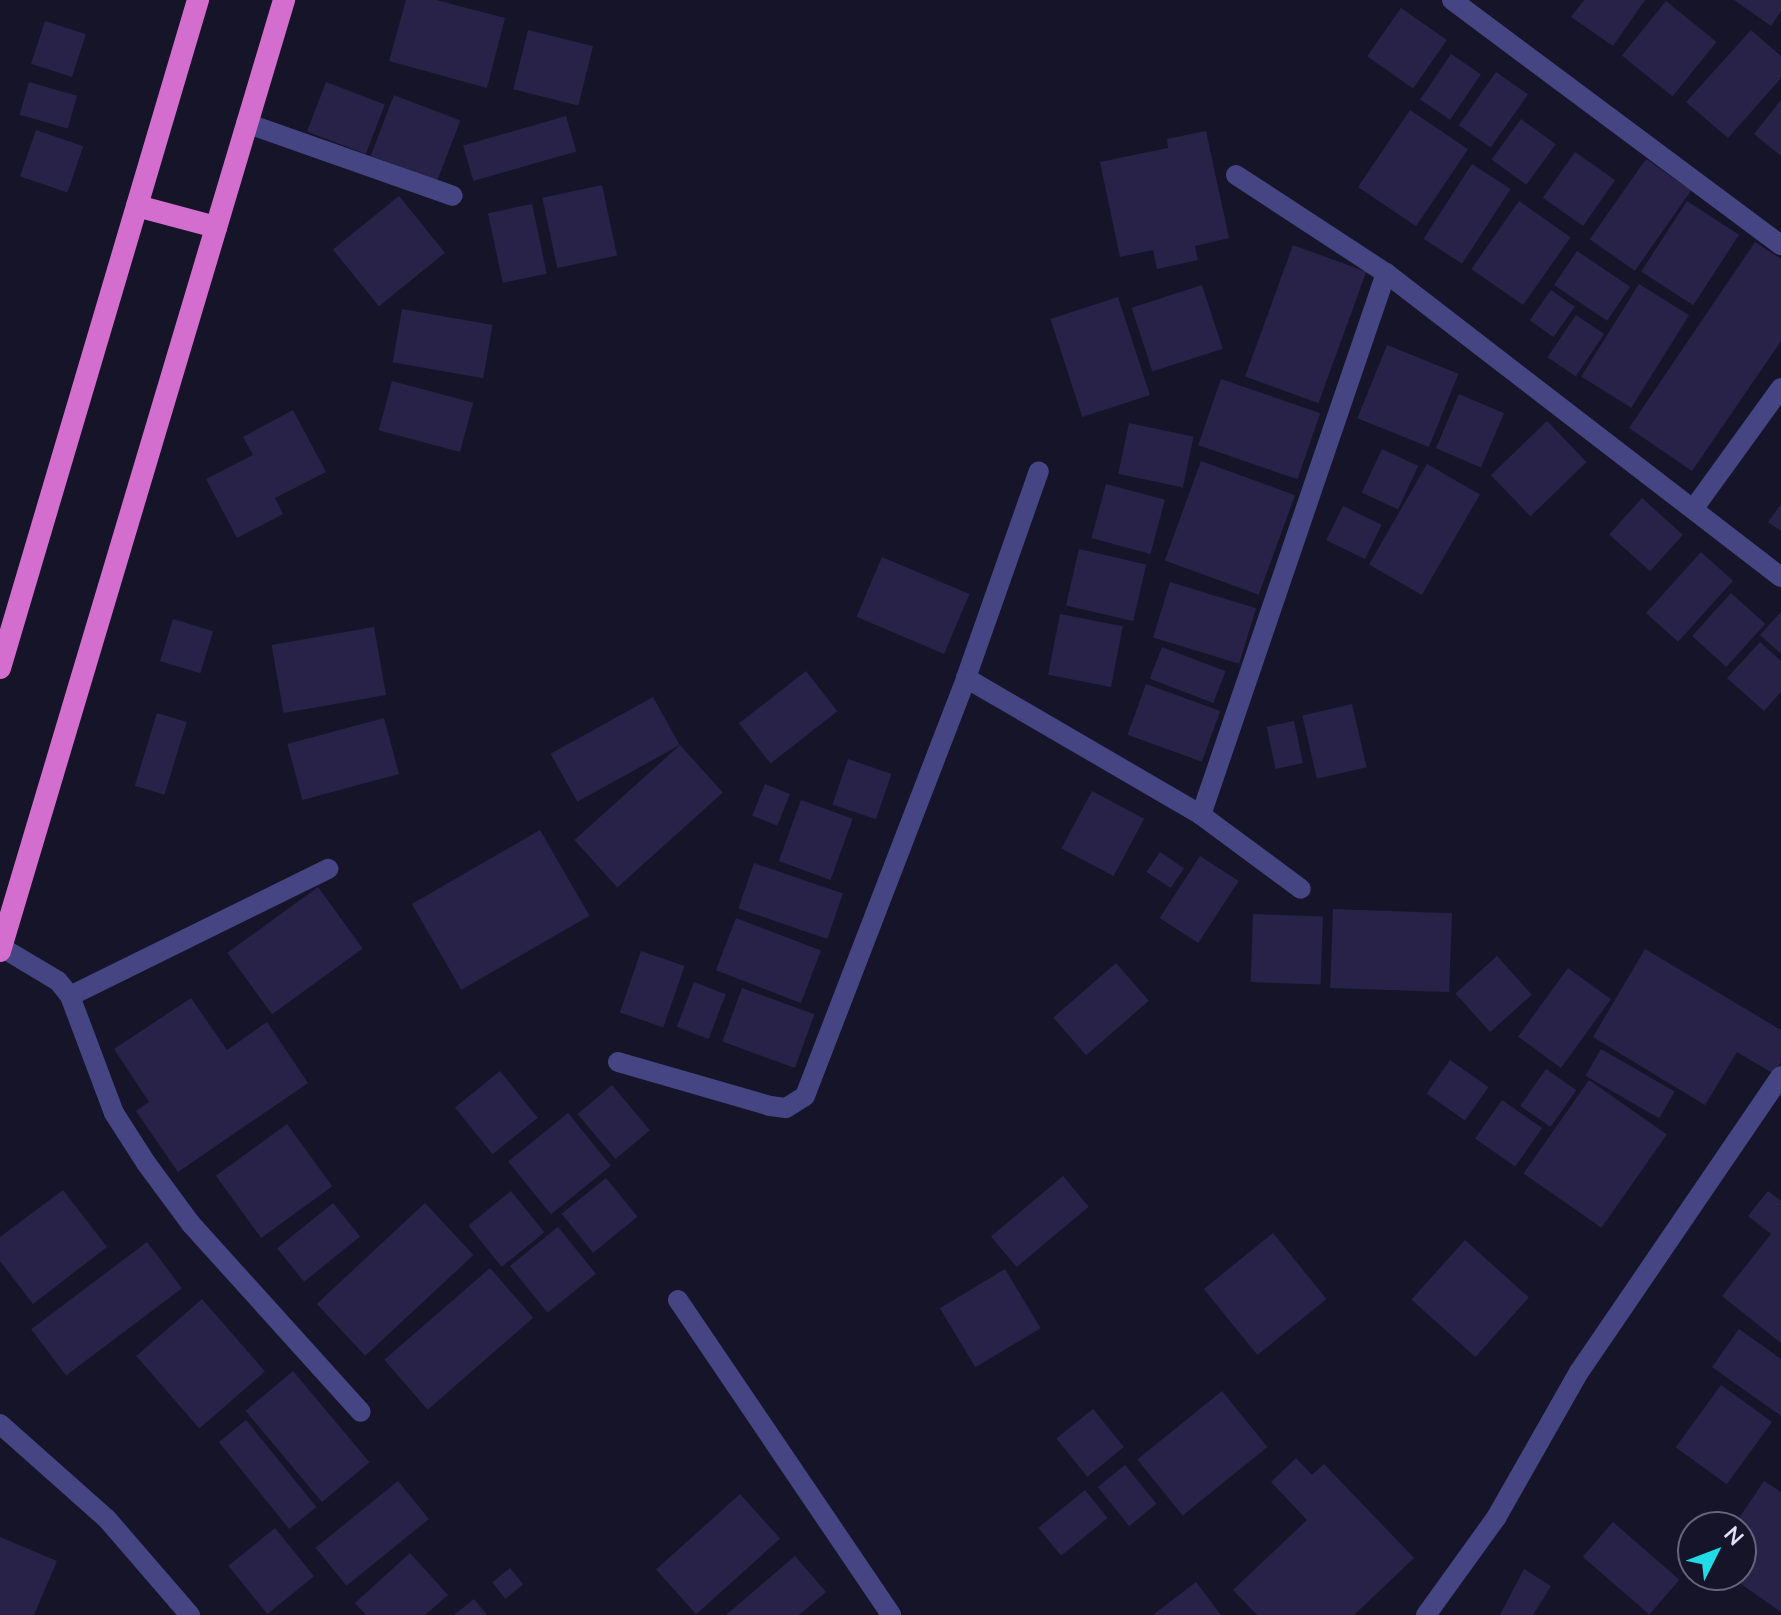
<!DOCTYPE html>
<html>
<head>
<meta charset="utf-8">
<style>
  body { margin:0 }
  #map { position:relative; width:1781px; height:1615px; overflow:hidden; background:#161429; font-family:"Nunito Sans",sans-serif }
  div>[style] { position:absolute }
  .building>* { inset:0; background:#282248; transform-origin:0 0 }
  .minor>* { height:20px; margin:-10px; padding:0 10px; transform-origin:10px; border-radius:10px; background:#444582 }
  .trunk>* { height:22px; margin:-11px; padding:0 11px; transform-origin:11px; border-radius:11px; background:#d46ece }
  span { translate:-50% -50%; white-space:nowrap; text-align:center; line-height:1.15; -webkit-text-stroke:7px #161429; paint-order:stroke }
  .north { position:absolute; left:1677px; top:1511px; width:80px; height:80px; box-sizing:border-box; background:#161429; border:2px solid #67657d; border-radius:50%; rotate:48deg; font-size:22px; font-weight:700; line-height:32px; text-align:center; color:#e1dffb }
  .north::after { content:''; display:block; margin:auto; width:28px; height:36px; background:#21dbe6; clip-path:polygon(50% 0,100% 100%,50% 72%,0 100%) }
</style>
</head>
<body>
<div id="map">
  <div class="building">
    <div style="clip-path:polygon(406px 0,436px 0,505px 18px,487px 88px,389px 61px)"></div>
    <div style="clip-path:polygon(1584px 0,1645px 0,1613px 46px,1571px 17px)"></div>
    <div style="clip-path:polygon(1734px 0,1781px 0,1781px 11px,1771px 26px)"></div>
    <div style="left:1666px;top:1px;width:65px;height:70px;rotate:39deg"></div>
    <div style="left:1401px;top:8px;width:56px;height:59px;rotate:35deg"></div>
    <div style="left:45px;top:21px;width:43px;height:45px;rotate:18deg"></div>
    <div style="left:528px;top:30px;width:67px;height:61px;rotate:14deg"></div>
    <div style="clip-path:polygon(1751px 30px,1781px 56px,1781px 78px,1728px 138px,1686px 102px)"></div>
    <div style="left:1451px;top:54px;width:36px;height:55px;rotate:34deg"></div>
    <div style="left:1496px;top:72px;width:39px;height:65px;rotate:35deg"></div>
    <div style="left:29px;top:82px;width:50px;height:34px;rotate:16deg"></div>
    <div style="left:326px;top:82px;width:63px;height:53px;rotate:21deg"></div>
    <div style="left:394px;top:95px;width:71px;height:65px;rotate:21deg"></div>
    <div style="clip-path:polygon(1781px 100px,1781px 156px,1754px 134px)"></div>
    <div style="left:1410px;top:110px;width:70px;height:93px;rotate:34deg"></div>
    <div style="left:566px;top:116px;width:37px;height:107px;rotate:74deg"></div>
    <div style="left:1521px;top:119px;width:43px;height:50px;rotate:36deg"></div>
    <div style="left:36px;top:130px;width:50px;height:49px;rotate:19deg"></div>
    <div style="clip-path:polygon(1206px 131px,1229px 238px,1195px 246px,1198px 260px,1157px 269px,1153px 250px,1120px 257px,1100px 162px,1168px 148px,1167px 139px)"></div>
    <div style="left:1575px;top:152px;width:49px;height:56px;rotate:35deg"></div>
    <div style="left:1646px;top:159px;width:55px;height:98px;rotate:35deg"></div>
    <div style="left:1472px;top:164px;width:46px;height:89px;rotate:33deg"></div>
    <div style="left:602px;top:185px;width:72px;height:61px;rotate:78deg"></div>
    <div style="left:399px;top:196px;width:73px;height:85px;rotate:51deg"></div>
    <div style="left:1519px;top:201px;width:63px;height:83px;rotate:35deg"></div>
    <div style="left:1687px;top:201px;width:62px;height:84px;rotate:33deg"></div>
    <div style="left:532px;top:204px;width:71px;height:45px;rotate:78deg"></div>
    <div style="clip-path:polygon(1755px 242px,1781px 259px,1781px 341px,1692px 471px,1629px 428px)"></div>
    <div style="left:1293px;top:245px;width:78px;height:140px;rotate:20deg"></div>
    <div style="left:1577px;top:251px;width:64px;height:41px;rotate:34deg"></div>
    <div style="left:1639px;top:284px;width:59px;height:109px;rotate:32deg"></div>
    <div style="left:1202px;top:285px;width:67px;height:74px;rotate:72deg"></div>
    <div style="left:1551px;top:290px;width:29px;height:37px;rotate:35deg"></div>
    <div style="left:1118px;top:297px;width:103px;height:71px;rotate:72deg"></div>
    <div style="left:402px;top:309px;width:92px;height:54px;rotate:10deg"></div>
    <div style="left:1576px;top:315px;width:34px;height:51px;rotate:34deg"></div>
    <div style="left:1387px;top:345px;width:77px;height:79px;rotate:22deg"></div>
    <div style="left:1221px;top:379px;width:105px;height:70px;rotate:19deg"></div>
    <div style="left:392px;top:381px;width:84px;height:51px;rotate:15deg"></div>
    <div style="left:1459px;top:394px;width:49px;height:59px;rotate:23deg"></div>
    <div style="clip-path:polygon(293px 410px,326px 472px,275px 498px,283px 514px,237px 538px,206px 479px,253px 455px,243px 437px)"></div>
    <div style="left:1547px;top:421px;width:57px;height:78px;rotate:46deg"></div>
    <div style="left:1129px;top:423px;width:66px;height:52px;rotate:12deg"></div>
    <div style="left:1382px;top:449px;width:40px;height:48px;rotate:25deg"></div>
    <div style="left:1201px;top:461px;width:100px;height:106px;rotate:20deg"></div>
    <div style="left:1427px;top:464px;width:61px;height:116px;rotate:30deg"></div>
    <div style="left:1106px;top:484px;width:61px;height:56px;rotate:15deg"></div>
    <div style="left:1642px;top:498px;width:55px;height:49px;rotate:42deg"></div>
    <div style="clip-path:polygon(1781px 504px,1781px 531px,1768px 522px)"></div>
    <div style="left:1343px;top:506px;width:43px;height:38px;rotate:26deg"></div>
    <div style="left:1079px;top:549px;width:69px;height:58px;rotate:13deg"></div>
    <div style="left:1701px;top:552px;width:43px;height:82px;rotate:42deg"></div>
    <div style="left:882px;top:557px;width:95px;height:65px;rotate:23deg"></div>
    <div style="left:1170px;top:582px;width:90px;height:58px;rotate:17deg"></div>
    <div style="left:1731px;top:593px;width:46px;height:58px;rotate:42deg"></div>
    <div style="clip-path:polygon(1781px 612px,1781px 654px,1760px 635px)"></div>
    <div style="left:1060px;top:614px;width:64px;height:62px;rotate:11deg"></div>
    <div style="left:173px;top:619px;width:42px;height:44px;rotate:17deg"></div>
    <div style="left:374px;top:627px;width:69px;height:104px;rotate:80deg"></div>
    <div style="clip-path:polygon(1760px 642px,1781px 661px,1781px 692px,1764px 711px,1727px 678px)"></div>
    <div style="left:1162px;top:647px;width:68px;height:34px;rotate:21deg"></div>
    <div style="left:806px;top:671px;width:51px;height:85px;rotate:52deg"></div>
    <div style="left:1146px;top:684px;width:79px;height:54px;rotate:20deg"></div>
    <div style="left:653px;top:697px;width:55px;height:117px;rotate:61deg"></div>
    <div style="left:1352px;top:704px;width:65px;height:51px;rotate:77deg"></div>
    <div style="left:157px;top:713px;width:31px;height:76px;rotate:17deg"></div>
    <div style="left:384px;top:718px;width:58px;height:100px;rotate:75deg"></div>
    <div style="left:1294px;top:721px;width:43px;height:28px;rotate:78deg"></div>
    <div style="left:680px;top:745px;width:64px;height:142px;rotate:48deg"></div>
    <div style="left:848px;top:759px;width:46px;height:48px;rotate:19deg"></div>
    <div style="left:765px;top:784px;width:27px;height:34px;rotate:22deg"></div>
    <div style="left:1092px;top:791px;width:59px;height:65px;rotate:28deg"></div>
    <div style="left:801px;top:800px;width:55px;height:65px;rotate:20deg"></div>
    <div style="left:540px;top:830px;width:99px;height:148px;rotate:60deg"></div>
    <div style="left:1160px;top:852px;width:29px;height:24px;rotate:34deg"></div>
    <div style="left:1200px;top:856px;width:46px;height:74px;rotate:33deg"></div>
    <div style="left:754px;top:863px;width:94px;height:48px;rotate:19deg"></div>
    <div style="left:318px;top:887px;width:76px;height:112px;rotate:54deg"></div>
    <div style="left:1333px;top:909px;width:119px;height:79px;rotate:2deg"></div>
    <div style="left:1253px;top:914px;width:70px;height:68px;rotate:2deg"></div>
    <div style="left:736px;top:918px;width:91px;height:56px;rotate:21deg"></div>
    <div style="clip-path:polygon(1645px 949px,1781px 1030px,1781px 1062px,1774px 1074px,1737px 1052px,1705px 1105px,1593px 1037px)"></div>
    <div style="left:641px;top:951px;width:46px;height:65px;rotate:19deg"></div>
    <div style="left:1497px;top:956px;width:52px;height:56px;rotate:48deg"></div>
    <div style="left:1116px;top:963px;width:50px;height:83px;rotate:49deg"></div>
    <div style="left:1568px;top:968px;width:53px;height:85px;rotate:36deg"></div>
    <div style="left:694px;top:982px;width:34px;height:48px;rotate:21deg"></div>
    <div style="left:742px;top:988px;width:77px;height:57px;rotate:20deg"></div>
    <div style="clip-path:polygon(191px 998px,227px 1050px,267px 1022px,308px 1083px,178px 1172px,136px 1111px,149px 1102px,114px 1049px)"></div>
    <div style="left:1601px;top:1049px;width:85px;height:31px;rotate:30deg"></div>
    <div style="left:1450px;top:1060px;width:47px;height:41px;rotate:35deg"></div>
    <div style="left:1546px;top:1069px;width:37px;height:45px;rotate:35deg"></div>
    <div style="left:500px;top:1071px;width:60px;height:58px;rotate:51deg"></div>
    <div style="left:1589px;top:1080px;width:95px;height:114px;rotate:35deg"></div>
    <div style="left:612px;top:1085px;width:59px;height:45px;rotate:50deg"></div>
    <div style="left:1502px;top:1100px;width:49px;height:47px;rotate:35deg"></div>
    <div style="left:568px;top:1113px;width:68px;height:77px;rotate:51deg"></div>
    <div style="left:287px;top:1124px;width:77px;height:88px;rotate:54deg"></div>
    <div style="left:1063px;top:1176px;width:40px;height:94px;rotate:50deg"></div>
    <div style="left:606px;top:1178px;width:50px;height:57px;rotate:51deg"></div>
    <div style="clip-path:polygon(63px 1190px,107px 1247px,33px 1304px,0 1261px,0 1237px)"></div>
    <div style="left:511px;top:1191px;width:53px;height:55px;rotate:51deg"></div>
    <div style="clip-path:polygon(1768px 1191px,1781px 1201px,1781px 1343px,1722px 1296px,1771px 1234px,1748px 1216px)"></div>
    <div style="left:333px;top:1203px;width:43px;height:72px;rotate:51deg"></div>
    <div style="left:425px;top:1203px;width:71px;height:148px;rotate:47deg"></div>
    <div style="left:558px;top:1227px;width:60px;height:62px;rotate:51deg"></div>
    <div style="left:1273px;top:1233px;width:85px;height:89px;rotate:51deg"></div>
    <div style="left:1465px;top:1240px;width:86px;height:80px;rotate:42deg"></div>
    <div style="left:147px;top:1242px;width:58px;height:145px;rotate:53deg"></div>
    <div style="left:490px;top:1268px;width:66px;height:140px;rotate:49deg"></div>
    <div style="left:1005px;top:1269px;width:69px;height:76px;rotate:59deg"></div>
    <div style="left:202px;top:1299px;width:96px;height:87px;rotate:49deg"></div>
    <div style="clip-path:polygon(1739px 1329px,1781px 1359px,1781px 1416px,1712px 1367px)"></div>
    <div style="left:293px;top:1371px;width:119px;height:62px;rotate:50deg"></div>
    <div style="left:1721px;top:1385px;width:63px;height:77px;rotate:36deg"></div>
    <div style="left:1222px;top:1391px;width:72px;height:109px;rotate:51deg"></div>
    <div style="left:1093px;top:1409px;width:49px;height:47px;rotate:51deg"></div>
    <div style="left:246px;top:1420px;width:112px;height:35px;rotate:51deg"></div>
    <div style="clip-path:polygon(1296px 1458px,1312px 1475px,1324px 1464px,1414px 1558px,1354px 1615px,1257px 1615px,1233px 1590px,1307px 1520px,1271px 1482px)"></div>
    <div style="left:1125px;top:1465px;width:50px;height:35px;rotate:51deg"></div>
    <div style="left:398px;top:1481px;width:49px;height:106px;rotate:51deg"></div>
    <div style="clip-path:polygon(1764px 1481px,1781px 1492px,1781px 1612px,1728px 1575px,1741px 1575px,1741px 1527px,1733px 1527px)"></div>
    <div style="left:1085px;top:1490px;width:36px;height:60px;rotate:51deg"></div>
    <div style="left:740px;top:1494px;width:60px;height:113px;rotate:48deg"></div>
    <div style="left:1613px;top:1522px;width:88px;height:46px;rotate:41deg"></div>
    <div style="left:275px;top:1528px;width:62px;height:60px;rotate:51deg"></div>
    <div style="clip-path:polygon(0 1537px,57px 1561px,34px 1615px,0 1615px)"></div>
    <div style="clip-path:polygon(410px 1553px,448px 1595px,425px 1615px,366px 1615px,355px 1603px)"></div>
    <div style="clip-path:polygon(795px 1556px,826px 1592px,799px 1615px,726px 1615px)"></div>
    <div style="left:510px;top:1568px;width:21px;height:23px;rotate:51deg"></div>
    <div style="clip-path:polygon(1524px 1569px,1551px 1586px,1533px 1615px,1500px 1615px)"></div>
    <div style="clip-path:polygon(1196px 1582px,1221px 1615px,1153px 1615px)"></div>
    <div style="clip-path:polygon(474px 1599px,487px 1615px,454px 1615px)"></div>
  </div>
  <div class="minor">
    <div style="left:1452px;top:0;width:410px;rotate:36.7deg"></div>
    <div style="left:246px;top:123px;width:219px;rotate:19.4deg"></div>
    <div style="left:1236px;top:175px;width:179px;rotate:33.2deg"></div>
    <div style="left:1386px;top:273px;width:498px;rotate:37.6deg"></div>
    <div style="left:1694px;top:508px;width:148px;rotate:-54.1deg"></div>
    <div style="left:966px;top:678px;width:219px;rotate:-70.6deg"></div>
    <div style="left:1201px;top:815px;width:124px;rotate:36.5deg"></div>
    <div style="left:1px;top:947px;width:66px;rotate:30.8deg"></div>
    <div style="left:58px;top:981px;width:19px;rotate:51deg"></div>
    <div style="left:70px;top:996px;width:125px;rotate:69.4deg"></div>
    <div style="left:114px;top:1113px;width:59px;rotate:57.4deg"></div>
    <div style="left:146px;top:1163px;width:76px;rotate:53.6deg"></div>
    <div style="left:191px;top:1224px;width:253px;rotate:47.9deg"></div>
    <div style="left:70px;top:996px;width:288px;rotate:-26.2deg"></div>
    <div style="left:618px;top:1062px;width:158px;rotate:16.1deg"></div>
    <div style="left:770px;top:1106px;width:16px;rotate:7deg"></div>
    <div style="left:786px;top:1108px;width:22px;rotate:-32deg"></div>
    <div style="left:805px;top:1096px;width:448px;rotate:-68.9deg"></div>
    <div style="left:966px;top:678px;width:272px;rotate:30.2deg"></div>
    <div style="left:1201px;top:815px;width:573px;rotate:-71.15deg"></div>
    <div style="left:678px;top:1300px;width:380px;rotate:55.9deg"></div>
    <div style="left:0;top:1424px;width:143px;rotate:41.6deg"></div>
    <div style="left:107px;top:1519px;width:127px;rotate:49.2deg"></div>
    <div style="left:1426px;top:1615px;width:120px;rotate:-54.2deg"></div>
    <div style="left:1496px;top:1518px;width:168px;rotate:-60.4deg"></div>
    <div style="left:1579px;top:1372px;width:358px;rotate:-55.7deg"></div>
  </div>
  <div class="trunk">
    <div style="left:137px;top:206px;width:82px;rotate:14.9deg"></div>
    <div style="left:0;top:668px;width:697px;rotate:-73.49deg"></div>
    <div style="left:0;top:951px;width:993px;rotate:-73.37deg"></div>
  </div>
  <div class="north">N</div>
</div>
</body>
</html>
